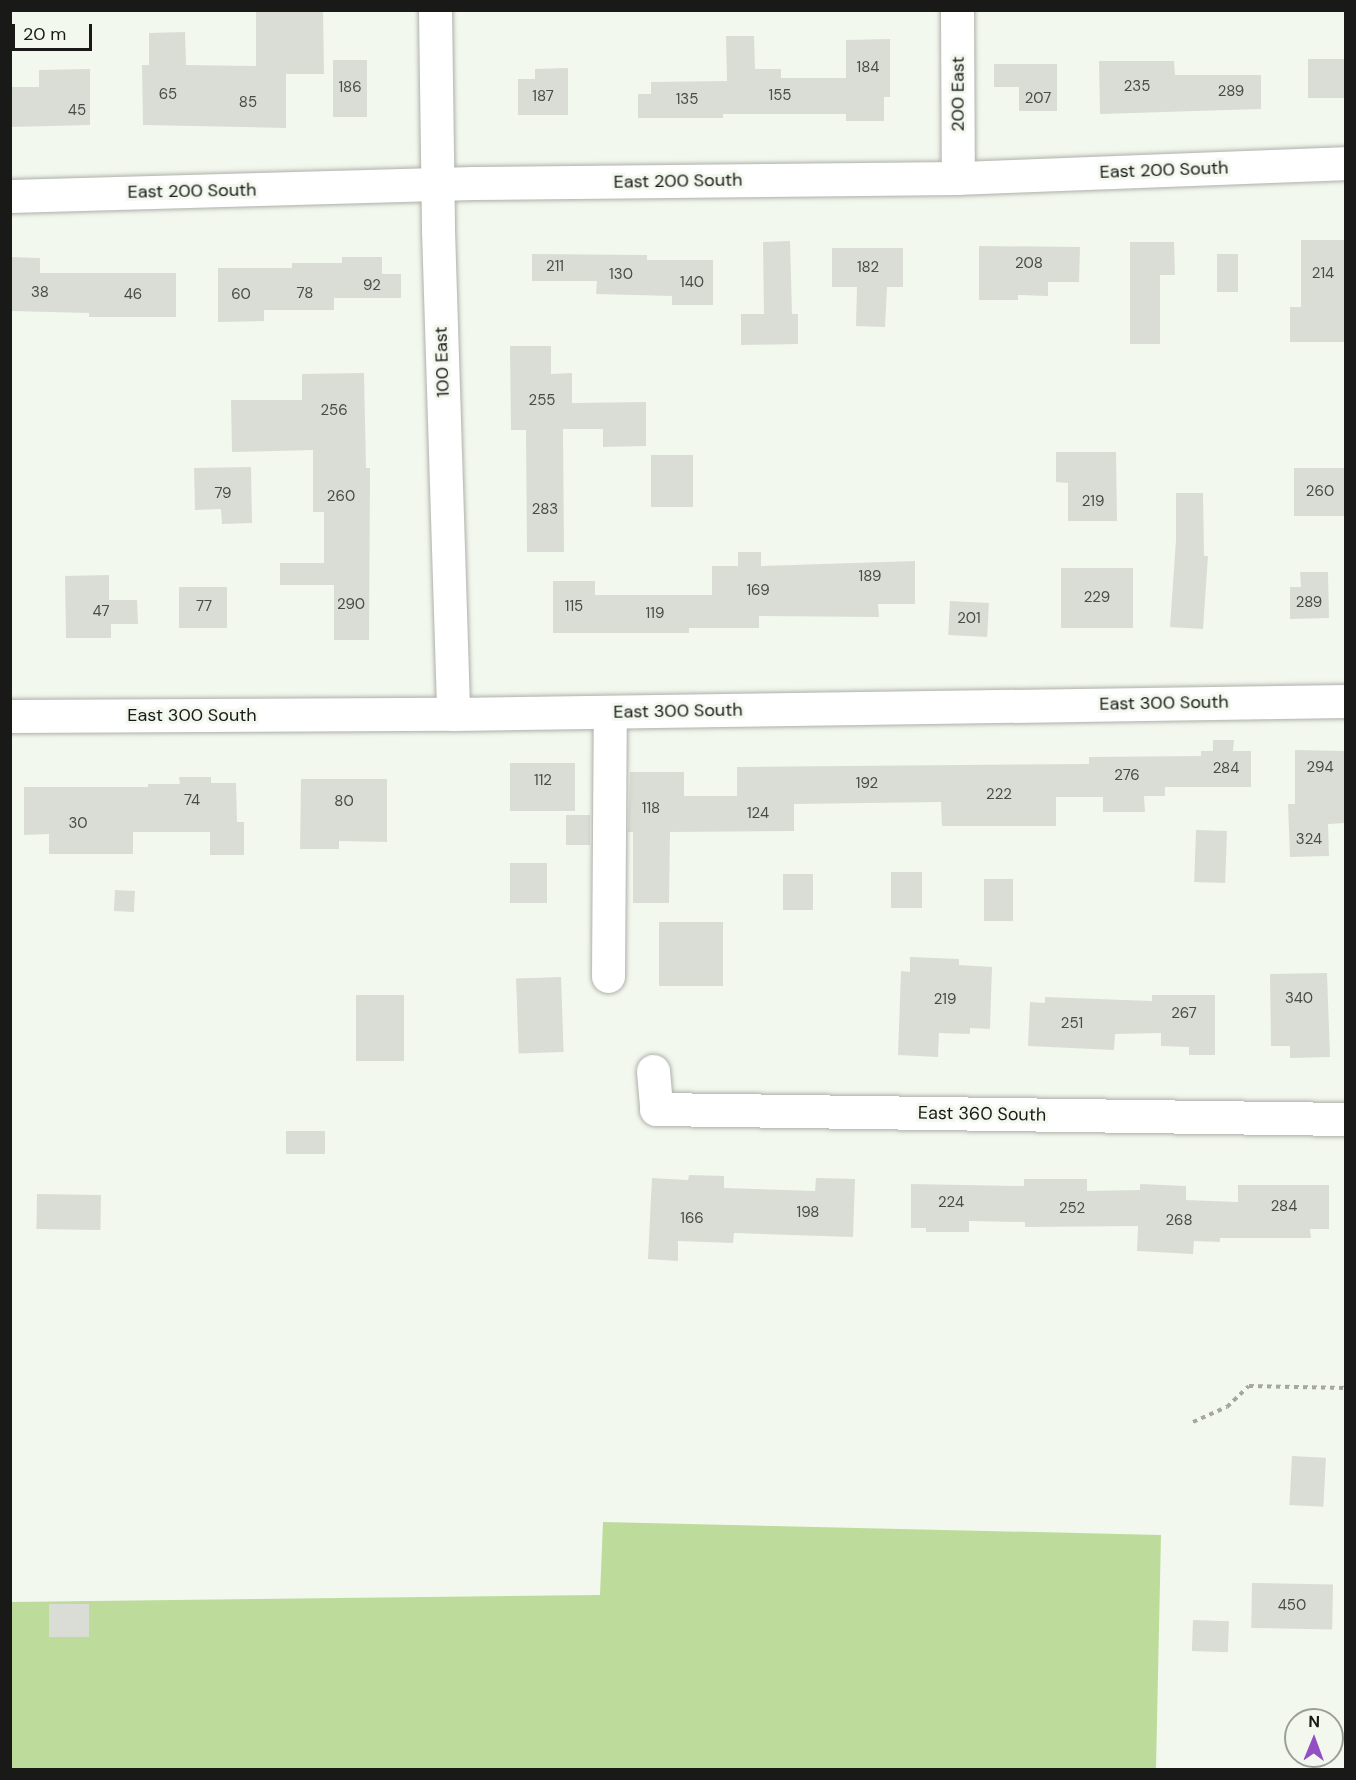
<!DOCTYPE html>
<html>
<head>
<meta charset="utf-8">
<style>
  body { margin:0 }
  #map { position:relative; width:1356px; height:1780px; overflow:hidden; background:#f3f8ef; font-family:"DM Sans",sans-serif }
  div>[style] { position:absolute }
  .green>* { inset:0; background:#bddc9b }
  .building>* { inset:0; background:#d9ddd5; transform-origin:0 0 }
  .path>* { height:4px; margin-top:-2px; transform-origin:0; background:repeating-linear-gradient(90deg,#a4a8a1 0 4.5px,transparent 0 9px) }
  .roads { filter:drop-shadow(0 0 2px #adb1a9) drop-shadow(0 0 2px #adb1a9) }
  .minor>* { height:33px; margin:-16.5px; padding:0 16.5px; transform-origin:16.5px; border-radius:16.5px; background:#fff }
  span { translate:-50% -50%; white-space:nowrap; text-align:center; line-height:1.15; -webkit-text-stroke:6px #f3f8ef; paint-order:stroke }
  .number-label { font-size:15px; color:#494b46 }
  .number-label span { -webkit-text-stroke-width:0 }
  .street-label { font-size:18px; color:#191a17 }
  .frame { position:absolute; inset:0; border:12px solid #191a17; pointer-events:none }
  .north { position:absolute; left:1284px; top:1708px; width:60px; height:60px; box-sizing:border-box; background:#f3f8ef; border:2px solid #9c9f99; border-radius:50%; rotate:1deg; font-size:16px; font-weight:700; line-height:24px; text-align:center; color:#191a17 }
  .north::after { content:''; display:block; margin:auto; width:21px; height:27px; background:#934ec2; clip-path:polygon(50% 0,100% 100%,50% 72%,0 100%) }
  .scale { position:absolute; left:12px; top:24px; width:80px; height:27px; box-sizing:border-box; border:3px solid #191a17; border-top:0; padding-left:8px; font-size:18px; line-height:21px; white-space:nowrap; color:#191a17; -webkit-text-stroke:4px #f3f8ef; paint-order:stroke }
</style>
</head>
<body>
<div id="map">
  <div class="green">
    <div style="clip-path:polygon(603px 1522px,1161px 1535px,1156px 1769px,11px 1769px,10px 1602px,600px 1595px)"></div>
  </div>
  <div class="building">
    <div style="clip-path:polygon(256px 10px,323px 10px,324px 74px,286px 74px,286px 128px,143px 125px,142px 65px,149px 65px,149px 33px,185px 32px,186px 65px,256px 66px)"></div>
    <div style="clip-path:polygon(726px 36px,754px 36px,755px 69px,781px 69px,781px 78px,846px 78px,846px 40px,890px 39px,890px 97px,884px 97px,884px 121px,846px 121px,846px 114px,723px 114px,723px 118px,638px 118px,638px 94px,651px 94px,651px 82px,727px 81px)"></div>
    <div style="left:1308px;top:59px;width:38px;height:39px"></div>
    <div style="left:333px;top:60px;width:34px;height:57px"></div>
    <div style="clip-path:polygon(1099px 61px,1174px 61px,1175px 75px,1261px 75px,1261px 109px,1100px 114px)"></div>
    <div style="clip-path:polygon(994px 64px,1057px 64px,1057px 111px,1019px 111px,1019px 87px,994px 87px)"></div>
    <div style="clip-path:polygon(568px 68px,568px 115px,518px 115px,518px 79px,535px 79px,535px 69px)"></div>
    <div style="clip-path:polygon(90px 69px,90px 125px,10px 127px,10px 87px,39px 87px,39px 70px)"></div>
    <div style="clip-path:polygon(1301px 240px,1346px 240px,1346px 342px,1290px 342px,1290px 307px,1301px 307px)"></div>
    <div style="clip-path:polygon(790px 241px,792px 314px,798px 314px,798px 344px,741px 345px,741px 314px,764px 314px,763px 242px)"></div>
    <div style="clip-path:polygon(1130px 242px,1174px 242px,1175px 275px,1160px 275px,1160px 344px,1130px 344px)"></div>
    <div style="clip-path:polygon(979px 246px,1080px 247px,1079px 282px,1048px 282px,1048px 296px,1018px 295px,1018px 300px,979px 300px)"></div>
    <div style="clip-path:polygon(832px 248px,903px 248px,903px 287px,887px 287px,885px 327px,856px 326px,857px 287px,832px 287px)"></div>
    <div style="clip-path:polygon(532px 254px,647px 255px,647px 260px,713px 260px,713px 305px,672px 305px,672px 296px,596px 294px,597px 281px,532px 281px)"></div>
    <div style="left:1217px;top:254px;width:21px;height:38px"></div>
    <div style="clip-path:polygon(10px 257px,40px 258px,40px 273px,176px 273px,176px 317px,89px 317px,89px 313px,10px 311px)"></div>
    <div style="clip-path:polygon(342px 257px,382px 257px,382px 274px,401px 274px,401px 298px,334px 298px,334px 310px,264px 310px,264px 321px,218px 322px,218px 268px,292px 268px,292px 263px,342px 263px)"></div>
    <div style="clip-path:polygon(510px 346px,551px 346px,551px 374px,572px 373px,572px 403px,646px 402px,646px 446px,603px 447px,603px 429px,563px 429px,564px 552px,527px 552px,526px 430px,511px 430px)"></div>
    <div style="clip-path:polygon(364px 373px,366px 468px,370px 468px,369px 640px,334px 640px,334px 585px,280px 585px,280px 563px,324px 563px,324px 512px,313px 512px,313px 450px,232px 452px,231px 400px,302px 400px,302px 374px)"></div>
    <div style="clip-path:polygon(1056px 452px,1116px 452px,1117px 521px,1068px 521px,1068px 483px,1056px 482px)"></div>
    <div style="left:651px;top:455px;width:42px;height:52px"></div>
    <div style="clip-path:polygon(251px 467px,252px 523px,222px 524px,221px 509px,195px 510px,194px 468px)"></div>
    <div style="left:1346px;top:468px;width:48px;height:52px;rotate:90deg"></div>
    <div style="clip-path:polygon(1176px 493px,1203px 493px,1204px 556px,1208px 556px,1203px 629px,1170px 627px,1176px 540px)"></div>
    <div style="clip-path:polygon(738px 552px,761px 552px,761px 566px,915px 561px,915px 604px,878px 604px,879px 617px,759px 616px,759px 628px,689px 628px,689px 633px,553px 633px,553px 581px,595px 581px,595px 595px,712px 595px,712px 566px,738px 566px)"></div>
    <div style="left:1061px;top:568px;width:72px;height:60px"></div>
    <div style="clip-path:polygon(1300px 572px,1328px 572px,1329px 618px,1290px 619px,1290px 587px,1301px 587px)"></div>
    <div style="clip-path:polygon(109px 575px,109px 600px,137px 600px,138px 624px,111px 624px,111px 638px,66px 638px,65px 576px)"></div>
    <div style="left:179px;top:587px;width:48px;height:41px"></div>
    <div style="left:950px;top:601px;width:39px;height:34px;rotate:3deg"></div>
    <div style="clip-path:polygon(1213px 740px,1234px 740px,1233px 751px,1251px 751px,1251px 787px,1165px 787px,1165px 796px,1144px 796px,1145px 812px,1103px 812px,1103px 797px,1056px 797px,1056px 826px,942px 826px,941px 802px,794px 804px,794px 831px,670px 832px,669px 903px,633px 903px,633px 832px,628px 832px,630px 772px,684px 772px,684px 796px,737px 796px,737px 767px,1089px 764px,1089px 757px,1201px 756px,1201px 751px,1213px 751px)"></div>
    <div style="clip-path:polygon(1295px 750px,1345px 751px,1346px 823px,1328px 824px,1329px 856px,1290px 857px,1288px 804px,1295px 804px)"></div>
    <div style="left:510px;top:763px;width:65px;height:48px"></div>
    <div style="clip-path:polygon(179px 777px,211px 777px,211px 783px,236px 783px,237px 822px,244px 822px,244px 855px,210px 855px,210px 832px,133px 832px,133px 854px,49px 854px,49px 834px,24px 835px,24px 787px,148px 787px,148px 784px,180px 784px)"></div>
    <div style="clip-path:polygon(301px 779px,387px 779px,387px 842px,339px 841px,339px 849px,300px 849px)"></div>
    <div style="left:566px;top:815px;width:24px;height:30px"></div>
    <div style="left:1196px;top:830px;width:31px;height:52px;rotate:2deg"></div>
    <div style="left:547px;top:863px;width:40px;height:37px;rotate:90deg"></div>
    <div style="left:891px;top:872px;width:31px;height:36px"></div>
    <div style="left:783px;top:874px;width:30px;height:36px"></div>
    <div style="left:984px;top:879px;width:29px;height:42px"></div>
    <div style="left:115px;top:890px;width:20px;height:21px;rotate:3deg"></div>
    <div style="left:659px;top:922px;width:64px;height:64px"></div>
    <div style="clip-path:polygon(910px 957px,959px 959px,959px 965px,992px 967px,990px 1029px,970px 1028px,970px 1034px,939px 1033px,938px 1057px,898px 1055px,901px 971px,910px 972px)"></div>
    <div style="clip-path:polygon(1327px 973px,1330px 1057px,1290px 1058px,1290px 1046px,1271px 1046px,1270px 974px)"></div>
    <div style="left:561px;top:977px;width:75px;height:45px;rotate:88deg"></div>
    <div style="left:356px;top:995px;width:48px;height:66px"></div>
    <div style="clip-path:polygon(1152px 995px,1215px 995px,1215px 1055px,1189px 1055px,1189px 1047px,1161px 1046px,1161px 1033px,1115px 1034px,1114px 1050px,1028px 1046px,1030px 1002px,1045px 1003px,1045px 997px,1152px 1001px)"></div>
    <div style="left:286px;top:1131px;width:39px;height:23px"></div>
    <div style="clip-path:polygon(689px 1175px,724px 1176px,724px 1188px,815px 1191px,816px 1178px,855px 1179px,853px 1237px,734px 1233px,733px 1243px,678px 1241px,678px 1261px,648px 1259px,652px 1178px,688px 1180px)"></div>
    <div style="clip-path:polygon(1024px 1179px,1087px 1179px,1087px 1191px,1140px 1190px,1140px 1184px,1186px 1186px,1186px 1200px,1238px 1202px,1238px 1185px,1329px 1185px,1329px 1229px,1310px 1229px,1311px 1238px,1220px 1238px,1220px 1242px,1194px 1241px,1193px 1254px,1137px 1251px,1138px 1226px,1025px 1227px,1025px 1222px,969px 1221px,969px 1232px,926px 1232px,926px 1228px,911px 1228px,911px 1184px,1024px 1186px)"></div>
    <div style="left:37px;top:1194px;width:64px;height:35px;rotate:1deg"></div>
    <div style="left:1292px;top:1456px;width:34px;height:49px;rotate:3deg"></div>
    <div style="left:1252px;top:1583px;width:81px;height:45px;rotate:1deg"></div>
    <div style="left:49px;top:1604px;width:40px;height:33px"></div>
    <div style="left:1193px;top:1620px;width:36px;height:31px;rotate:2deg"></div>
  </div>
  <div class="path">
    <div style="left:1193px;top:1422px;width:37px;rotate:-24deg"></div>
    <div style="left:1227px;top:1407px;width:30px;rotate:-44deg"></div>
    <div style="left:1249px;top:1386px;width:97px;rotate:1.2deg"></div>
  </div>
  <div class="roads">
    <div class="minor">
      <div style="left:435px;top:10px;width:220px;rotate:89.2deg"></div>
      <div style="left:438px;top:230px;width:484px;rotate:88.2deg"></div>
      <div style="left:957px;top:10px;width:168px;rotate:89.7deg"></div>
      <div style="left:10px;top:196px;width:463px;rotate:-1.6deg"></div>
      <div style="left:473px;top:183px;width:485px;rotate:-0.6deg"></div>
      <div style="left:958px;top:178px;width:388px;rotate:-2.2deg"></div>
      <div style="left:10px;top:716px;width:443px;rotate:-0.3deg"></div>
      <div style="left:453px;top:714px;width:893px;rotate:-0.83deg"></div>
      <div style="left:608px;top:976px;width:264px;rotate:-89.6deg"></div>
      <div style="left:653px;top:1071px;width:38px;rotate:85deg"></div>
      <div style="left:656px;top:1109px;width:690px;rotate:0.83deg"></div>
    </div>
  </div>
  <div class="number-label">
    <span style="left:868px;top:68px">184</span>
    <span style="left:1137px;top:87px">235</span>
    <span style="left:350px;top:88px">186</span>
    <span style="left:1231px;top:92px">289</span>
    <span style="left:168px;top:95px">65</span>
    <span style="left:780px;top:96px">155</span>
    <span style="left:543px;top:97px">187</span>
    <span style="left:1038px;top:99px">207</span>
    <span style="left:687px;top:100px">135</span>
    <span style="left:248px;top:103px">85</span>
    <span style="left:77px;top:111px">45</span>
    <span style="left:1029px;top:264px">208</span>
    <span style="left:555px;top:267px">211</span>
    <span style="left:868px;top:268px">182</span>
    <span style="left:1323px;top:274px">214</span>
    <span style="left:621px;top:275px">130</span>
    <span style="left:692px;top:283px">140</span>
    <span style="left:372px;top:286px">92</span>
    <span style="left:40px;top:293px">38</span>
    <span style="left:305px;top:294px">78</span>
    <span style="left:133px;top:295px">46</span>
    <span style="left:241px;top:295px">60</span>
    <span style="left:542px;top:401px">255</span>
    <span style="left:334px;top:411px">256</span>
    <span style="left:1320px;top:492px">260</span>
    <span style="left:223px;top:494px">79</span>
    <span style="left:341px;top:497px">260</span>
    <span style="left:1093px;top:502px">219</span>
    <span style="left:545px;top:510px">283</span>
    <span style="left:870px;top:577px">189</span>
    <span style="left:758px;top:591px">169</span>
    <span style="left:1097px;top:598px">229</span>
    <span style="left:1309px;top:603px">289</span>
    <span style="left:351px;top:605px">290</span>
    <span style="left:204px;top:607px">77</span>
    <span style="left:574px;top:607px">115</span>
    <span style="left:101px;top:612px">47</span>
    <span style="left:655px;top:614px">119</span>
    <span style="left:969px;top:619px">201</span>
    <span style="left:1320px;top:768px">294</span>
    <span style="left:1226px;top:769px">284</span>
    <span style="left:1127px;top:776px">276</span>
    <span style="left:543px;top:781px">112</span>
    <span style="left:867px;top:784px">192</span>
    <span style="left:999px;top:795px">222</span>
    <span style="left:192px;top:801px">74</span>
    <span style="left:344px;top:802px">80</span>
    <span style="left:651px;top:809px">118</span>
    <span style="left:758px;top:814px">124</span>
    <span style="left:78px;top:824px">30</span>
    <span style="left:1309px;top:840px">324</span>
    <span style="left:1299px;top:999px">340</span>
    <span style="left:945px;top:1000px">219</span>
    <span style="left:1184px;top:1014px">267</span>
    <span style="left:1072px;top:1024px">251</span>
    <span style="left:951px;top:1203px">224</span>
    <span style="left:1284px;top:1207px">284</span>
    <span style="left:1072px;top:1209px">252</span>
    <span style="left:808px;top:1213px">198</span>
    <span style="left:692px;top:1219px">166</span>
    <span style="left:1179px;top:1221px">268</span>
    <span style="left:1292px;top:1606px">450</span>
  </div>
  <div class="street-label">
    <span style="left:958px;top:94px;rotate:-90deg">200 East</span>
    <span style="left:1164px;top:170px;rotate:-2deg">East 200 South</span>
    <span style="left:678px;top:181px;rotate:-1deg">East 200 South</span>
    <span style="left:192px;top:191px;rotate:-1deg">East 200 South</span>
    <span style="left:442px;top:362px;rotate:-92deg">100 East</span>
    <span style="left:1164px;top:703px;rotate:-1deg">East 300 South</span>
    <span style="left:678px;top:711px;rotate:-1deg">East 300 South</span>
    <span style="left:192px;top:715px">East 300 South</span>
    <span style="left:982px;top:1114px;rotate:1deg">East 360 South</span>
  </div>
  <div class="frame"></div>
  <div class="north">N</div>
  <div class="scale">20 m</div>
</div>
</body>
</html>
